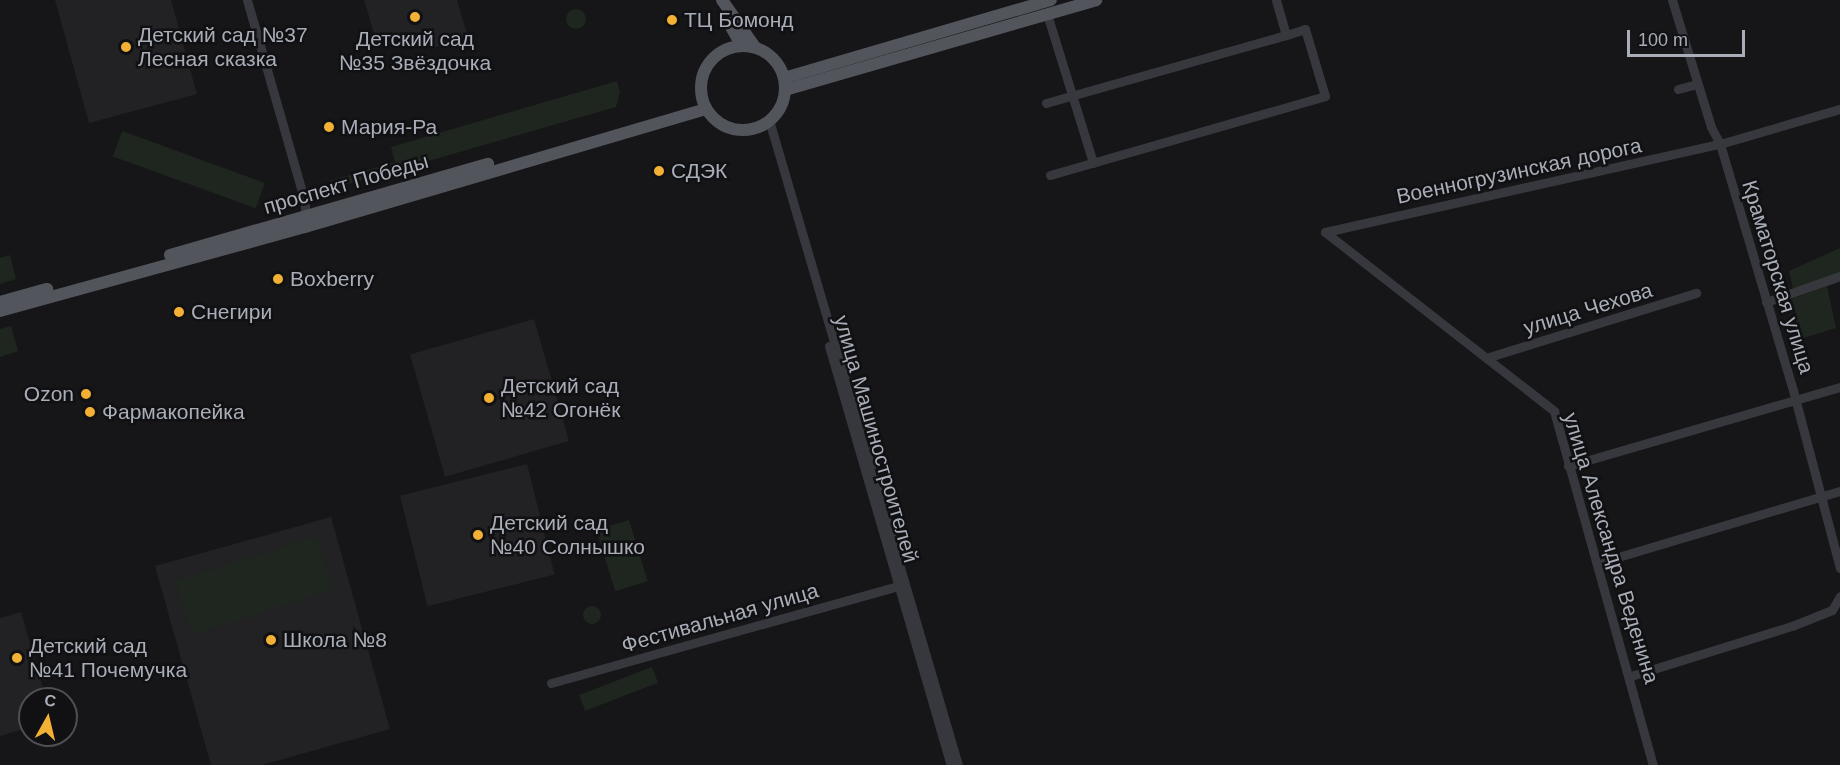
<!DOCTYPE html>
<html>
<head>
<meta charset="utf-8">
<style>
  body { margin:0 }
  #map { position:relative; width:1840px; height:765px; overflow:hidden; background:#161618; font-family:Helvetica,sans-serif }
  div>[style] { position:absolute }
  .built>* { inset:0; background:#222225; transform-origin:0 0 }
  .green>* { inset:0; background:#1e261f; transform-origin:0 0 }
  .round { border-radius:50% }
  .minor>* { height:9px; margin:-4.5px; padding:0 4.5px; transform-origin:4.5px; border-radius:4.5px; background:#37383d }
  .major>* { height:12px; margin:-6px; padding:0 6px; transform-origin:6px; border-radius:6px; background:#53555c }
  .major>.ring { margin:-6px; padding:0; box-sizing:content-box; background:none; border:12px solid #53555c; border-radius:50% }
  .dots>* { width:16px; height:16px; translate:-50% -50%; box-sizing:border-box; border:3px solid #111113; border-radius:50% }
  span { translate:-50% -50%; white-space:nowrap; text-align:center; line-height:1.15; -webkit-text-stroke:5px #111113; paint-order:stroke }
  .poi-label { font-size:21px; color:#a8adb8 }
  .left { translate:0 -50%; text-align:left }
  .right { translate:-100% -50%; text-align:right }
  .street-label { font-size:21px; color:#a8adb8 }
  .north { position:absolute; left:18px; top:687px; width:60px; height:60px; box-sizing:border-box; background:#111113; border:2px solid #4d4f55; border-radius:50%; rotate:8deg; font-size:16px; font-weight:700; line-height:24px; text-align:center; color:#a8adb8 }
  .north::after { content:''; display:block; margin:auto; width:21px; height:27px; background:#f2b134; clip-path:polygon(50% 0,100% 100%,50% 72%,0 100%) }
  .scale { position:absolute; left:1627px; top:30px; width:118px; height:27px; box-sizing:border-box; border:3px solid #a8adb8; border-top:0; padding-left:8px; font-size:18px; line-height:21px; white-space:nowrap; color:#a8adb8; -webkit-text-stroke:4px #111113; paint-order:stroke }
</style>
</head>
<body>
<div id="map">
  <div class="built">
    <div style="clip-path:polygon(55px 0,171px 0,197px 94px,89px 123px)"></div>
    <div style="clip-path:polygon(364px 0,457px 0,468px 38px,429px 49px,424px 33px,378px 46px)"></div>
    <div style="left:534px;top:319px;width:127px;height:129px;rotate:74deg"></div>
    <div style="left:527px;top:464px;width:114px;height:131px;rotate:76deg"></div>
    <div style="clip-path:polygon(331px 517px,390px 729px,262px 765px,211px 765px,155px 566px)"></div>
    <div style="clip-path:polygon(21px 612px,46px 699px,30px 699px,30px 727px,0 736px,0 618px)"></div>
  </div>
  <div class="green">
    <div class="round" style="left:566px;top:9px;width:20px;height:20px"></div>
    <div style="clip-path:polygon(617px 81px,620px 92px,616px 107px,331px 189px,329px 181px,395px 162px,391px 147px)"></div>
    <div style="left:265px;top:183px;width:27px;height:152px;rotate:110deg"></div>
    <div style="clip-path:polygon(1840px 248px,1840px 273px,1794px 293px,1789px 271px)"></div>
    <div style="clip-path:polygon(10px 255px,16px 279px,0 284px,0 258px)"></div>
    <div style="clip-path:polygon(1827px 286px,1836px 328px,1800px 339px,1792px 299px)"></div>
    <div style="clip-path:polygon(11px 326px,18px 351px,0 357px,0 329px)"></div>
    <div style="left:629px;top:520px;width:64px;height:34px;rotate:73deg"></div>
    <div style="left:316px;top:536px;width:56px;height:148px;rotate:72deg"></div>
    <div class="round" style="left:583px;top:606px;width:18px;height:18px"></div>
    <div style="left:652px;top:667px;width:17px;height:78px;rotate:69deg"></div>
  </div>
  <div class="minor">
    <div style="left:247px;top:0;width:210px;rotate:74deg"></div>
    <div style="left:305px;top:202px;width:14px;rotate:90deg"></div>
    <div style="left:1672px;top:0;width:133px;rotate:72.9deg"></div>
    <div style="left:1711px;top:127px;width:19px;rotate:62deg"></div>
    <div style="left:1720px;top:144px;width:265px;rotate:73.5deg"></div>
    <div style="left:1795px;top:398px;width:176px;rotate:75.2deg"></div>
    <div style="left:1047px;top:14px;width:156px;rotate:72.8deg"></div>
    <div style="left:1678px;top:89px;width:20px;rotate:-15deg"></div>
    <div style="left:1046px;top:103px;width:249px;rotate:-15.8deg"></div>
    <div style="left:769px;top:120px;width:672px;rotate:73.67deg"></div>
    <div style="left:1050px;top:175px;width:286px;rotate:-16deg"></div>
    <div style="left:1325px;top:96px;width:70px;rotate:-106.6deg"></div>
    <div style="left:1305px;top:29px;width:20px;rotate:162deg"></div>
    <div style="left:1286px;top:35px;width:36px;rotate:-106deg"></div>
    <div style="left:1325px;top:232px;width:291px;rotate:38deg"></div>
    <div style="left:1554px;top:411px;width:368px;rotate:74.4deg"></div>
    <div style="left:1325px;top:232px;width:405px;rotate:-12.6deg"></div>
    <div style="left:1720px;top:144px;width:125px;rotate:-16.3deg"></div>
    <div style="left:1766px;top:302px;width:78px;rotate:-19.4deg"></div>
    <div style="left:829px;top:346px;width:436px;rotate:73.8deg"></div>
    <div style="left:1489px;top:357px;width:217px;rotate:-17.2deg"></div>
    <div style="left:1568px;top:466px;width:283px;rotate:-16.2deg"></div>
    <div style="left:1598px;top:563px;width:252px;rotate:-16.6deg"></div>
    <div style="left:1631px;top:676px;width:169px;rotate:-17.3deg"></div>
    <div style="left:1792px;top:626px;width:43px;rotate:-21.8deg"></div>
    <div style="left:1832px;top:610px;width:16px;rotate:-60deg"></div>
    <div style="left:551px;top:683px;width:360px;rotate:-15.6deg"></div>
  </div>
  <div class="major">
    <div style="left:722px;top:0;width:57px;rotate:54.9deg"></div>
    <div style="left:725px;top:16px;width:33px;rotate:61deg"></div>
    <div class="ring" style="left:701px;top:46px;width:72px;height:72px"></div>
    <div style="left:784px;top:78px;width:278px;rotate:-16.3deg"></div>
    <div style="left:785px;top:90px;width:324px;rotate:-16.1deg"></div>
    <div style="left:170px;top:255px;width:331px;rotate:-16deg"></div>
    <div style="left:0;top:302px;width:49px;rotate:-15.5deg"></div>
    <div style="left:0;top:311px;width:316px;rotate:-15.4deg"></div>
    <div style="left:305px;top:227px;width:418px;rotate:-16.4deg"></div>
  </div>
  <div class="dots">
    <div style="left:415px;top:17px;background:#f2b134"></div>
    <div style="left:672px;top:20px;background:#f2b134"></div>
    <div style="left:126px;top:47px;background:#f2b134"></div>
    <div style="left:329px;top:127px;background:#f2b134"></div>
    <div style="left:659px;top:171px;background:#f2b134"></div>
    <div style="left:278px;top:279px;background:#f2b134"></div>
    <div style="left:179px;top:312px;background:#f2b134"></div>
    <div style="left:86px;top:394px;background:#f2b134"></div>
    <div style="left:489px;top:398px;background:#f2b134"></div>
    <div style="left:90px;top:412px;background:#f2b134"></div>
    <div style="left:478px;top:535px;background:#f2b134"></div>
    <div style="left:271px;top:640px;background:#f2b134"></div>
    <div style="left:17px;top:658px;background:#f2b134"></div>
  </div>
  <div class="poi-label">
    <span class="left" style="left:684px;top:20px">ТЦ Бомонд</span>
    <span class="left" style="left:138px;top:47px">Детский сад №37<br>Лесная сказка</span>
    <span style="left:415px;top:51px">Детский сад<br>№35 Звёздочка</span>
    <span class="left" style="left:341px;top:127px">Мария-Ра</span>
    <span class="left" style="left:671px;top:171px">СДЭК</span>
    <span class="left" style="left:290px;top:279px">Boxberry</span>
    <span class="left" style="left:191px;top:312px">Снегири</span>
    <span class="left" style="left:501px;top:398px">Детский сад<br>№42 Огонёк</span>
    <span class="right" style="left:74px;top:394px">Ozon</span>
    <span class="left" style="left:102px;top:412px">Фармакопейка</span>
    <span class="left" style="left:490px;top:535px">Детский сад<br>№40 Солнышко</span>
    <span class="left" style="left:283px;top:640px">Школа №8</span>
    <span class="left" style="left:29px;top:658px">Детский сад<br>№41 Почемучка</span>
  </div>
  <div class="street-label">
    <span style="left:1519px;top:171px;rotate:-12deg">Военногрузинская дорога</span>
    <span style="left:346px;top:184px;rotate:-16deg">проспект Победы</span>
    <span style="left:1778px;top:277px;rotate:73deg">Краматорская улица</span>
    <span style="left:1588px;top:309px;rotate:-17deg">улица Чехова</span>
    <span style="left:876px;top:439px;rotate:74deg">улица Машиностроителей</span>
    <span style="left:1611px;top:548px;rotate:73deg">улица Александра Веденина</span>
    <span style="left:720px;top:618px;rotate:-16deg">Фестивальная улица</span>
  </div>
  <div class="north">С</div>
  <div class="scale">100 m</div>
</div>
</body>
</html>
